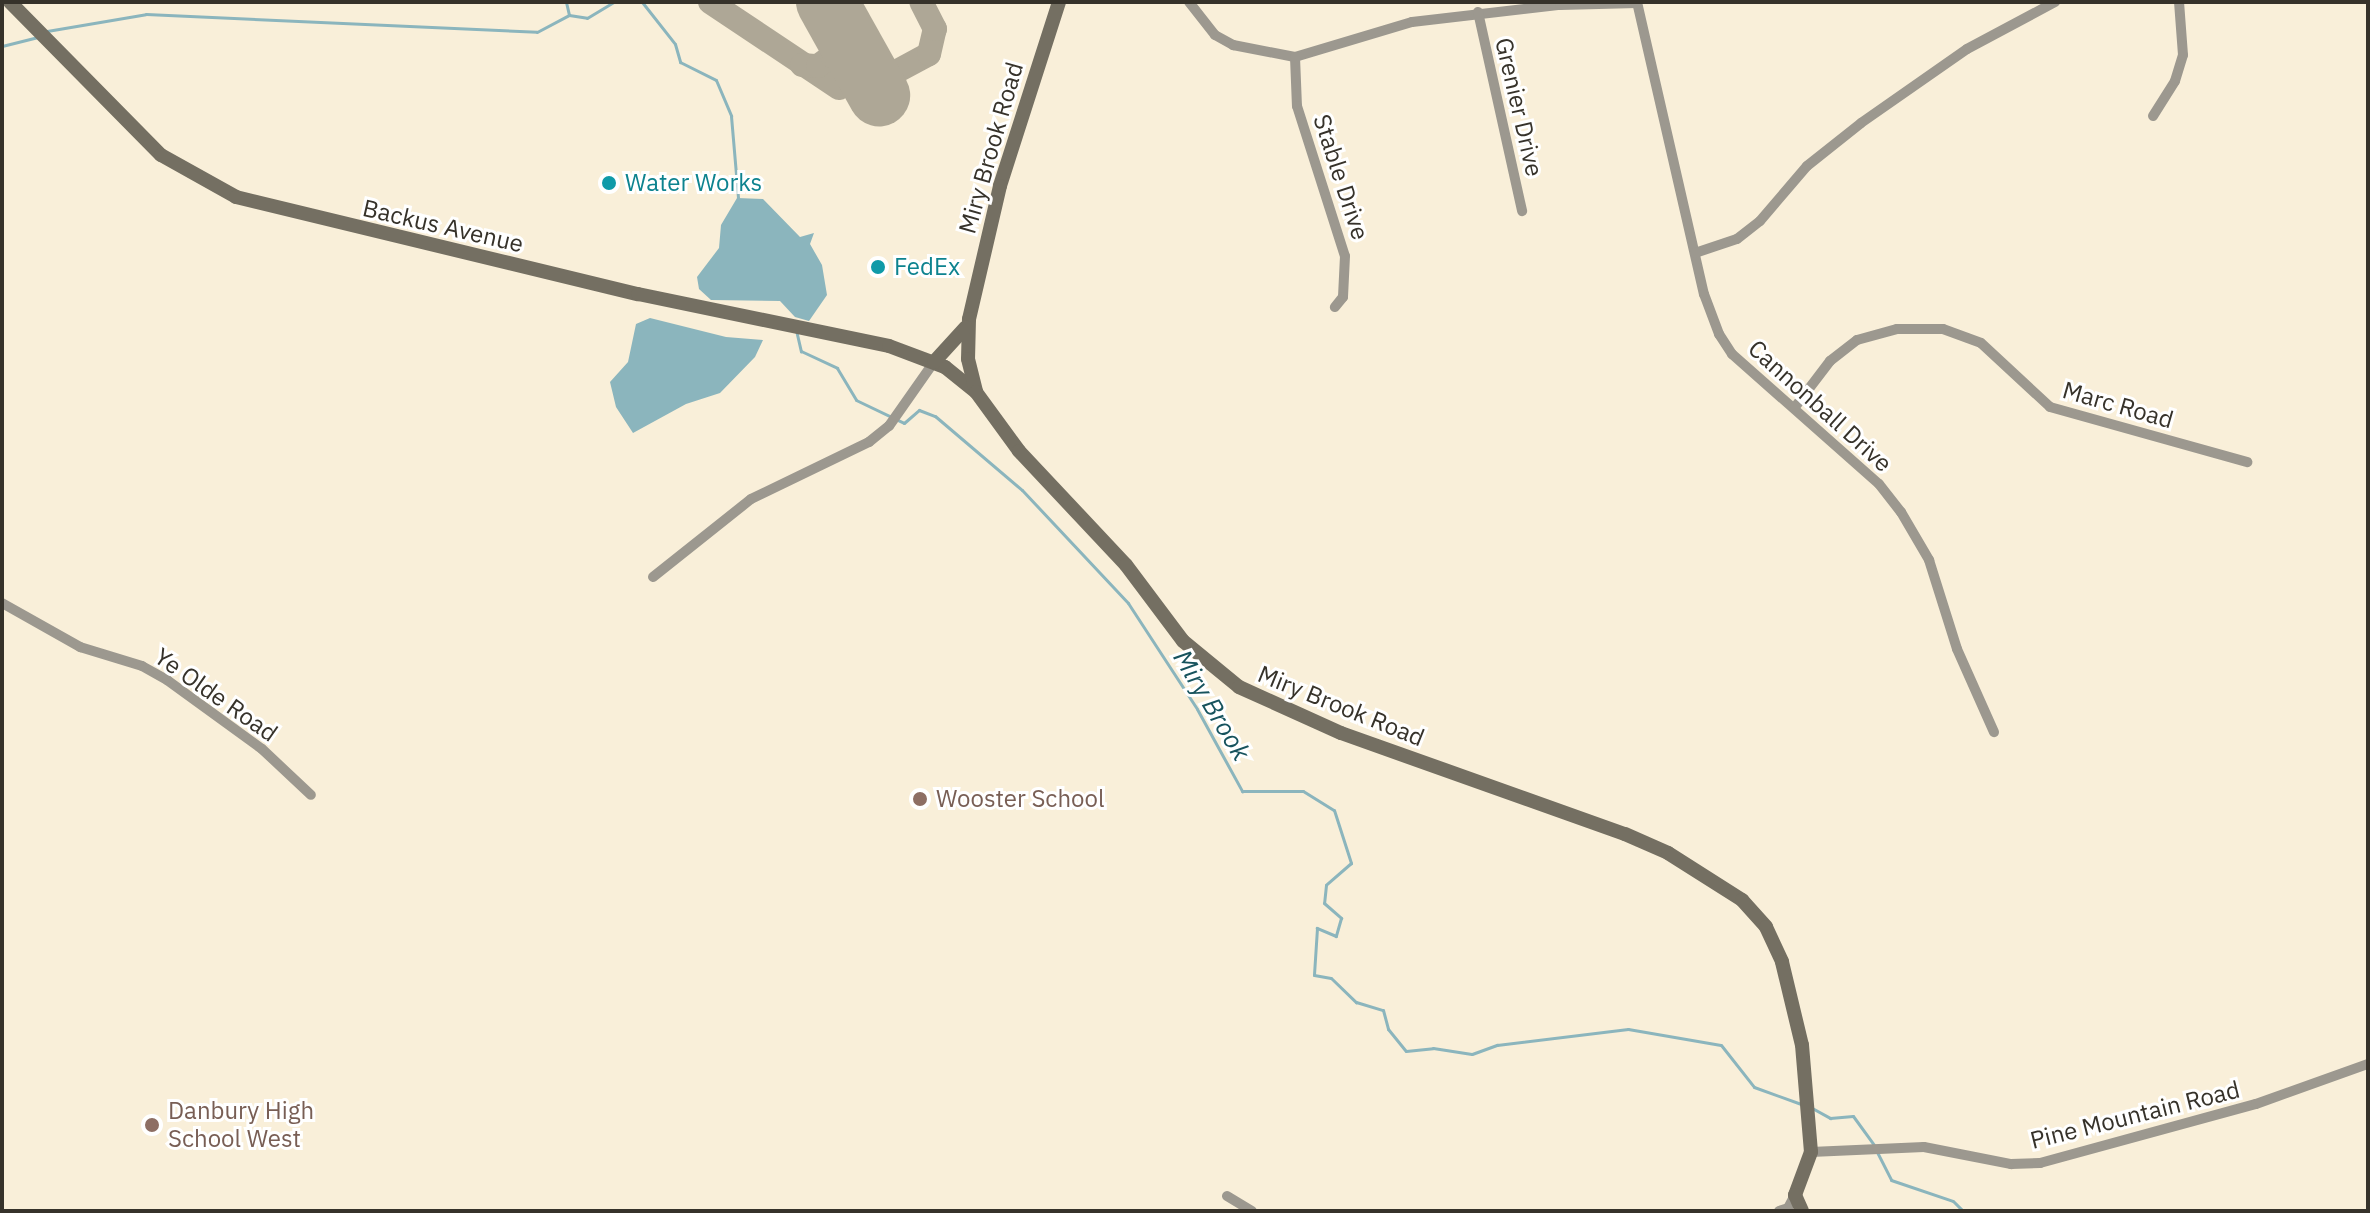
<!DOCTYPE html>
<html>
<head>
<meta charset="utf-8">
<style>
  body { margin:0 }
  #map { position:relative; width:2370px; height:1213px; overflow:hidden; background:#f9efd9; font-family:"IBM Plex Sans",sans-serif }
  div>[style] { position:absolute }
  .water>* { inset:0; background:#8bb5bd }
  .stream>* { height:3px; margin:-1.5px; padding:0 1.5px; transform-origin:1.5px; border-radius:1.5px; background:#8bb5bd }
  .taxiway>* { height:24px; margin:-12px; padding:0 12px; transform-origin:12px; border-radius:12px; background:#aea796 }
  .runway>* { height:62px; margin:-31px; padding:0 31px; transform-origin:31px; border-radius:31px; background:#aea796 }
  .minor>* { height:10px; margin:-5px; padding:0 5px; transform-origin:5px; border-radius:5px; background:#9c988f }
  .secondary>* { height:14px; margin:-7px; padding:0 7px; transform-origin:7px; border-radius:7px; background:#746f62 }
  .dots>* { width:22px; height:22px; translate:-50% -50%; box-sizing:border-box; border:4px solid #fff; border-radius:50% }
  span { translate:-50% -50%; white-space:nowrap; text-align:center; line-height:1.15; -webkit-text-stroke:6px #fff; paint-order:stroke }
  .street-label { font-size:24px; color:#36322a }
  .culture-label { font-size:24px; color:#0d838f }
  .left { translate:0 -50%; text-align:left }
  .education-label { font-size:24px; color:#785e54 }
  .water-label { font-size:26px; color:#17535d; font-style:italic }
  .frame { position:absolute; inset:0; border:4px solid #36322a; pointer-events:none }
</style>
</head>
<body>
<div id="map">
  <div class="water">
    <div style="clip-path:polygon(737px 198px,763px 199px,800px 237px,814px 233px,810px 244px,822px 265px,827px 295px,809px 321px,795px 317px,780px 301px,711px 300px,699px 289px,697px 277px,719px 248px,721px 225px)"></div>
    <div style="clip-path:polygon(650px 318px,726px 337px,763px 340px,755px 357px,720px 393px,686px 404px,633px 433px,616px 407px,610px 382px,628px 362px,636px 324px)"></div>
  </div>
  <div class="stream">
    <div style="left:566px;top:2px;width:13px;rotate:77deg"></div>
    <div style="left:569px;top:15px;width:18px;rotate:9deg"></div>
    <div style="left:587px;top:18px;width:31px;rotate:-31deg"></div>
    <div style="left:642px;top:2px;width:53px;rotate:51.8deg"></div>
    <div style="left:675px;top:44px;width:19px;rotate:74deg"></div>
    <div style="left:680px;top:62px;width:40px;rotate:26.6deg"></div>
    <div style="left:716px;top:80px;width:39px;rotate:67deg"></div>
    <div style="left:731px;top:116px;width:82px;rotate:85.1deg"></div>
    <div style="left:47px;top:31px;width:100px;rotate:-9.7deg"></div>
    <div style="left:146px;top:14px;width:391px;rotate:2.6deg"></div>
    <div style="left:537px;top:32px;width:36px;rotate:-28deg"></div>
    <div style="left:2px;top:46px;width:36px;rotate:-14deg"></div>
    <div style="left:796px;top:330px;width:22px;rotate:77deg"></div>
    <div style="left:801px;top:351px;width:40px;rotate:25deg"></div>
    <div style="left:837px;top:368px;width:37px;rotate:59deg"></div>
    <div style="left:856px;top:400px;width:53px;rotate:25.6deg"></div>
    <div style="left:904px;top:423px;width:20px;rotate:-41deg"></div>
    <div style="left:919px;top:410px;width:17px;rotate:21deg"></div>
    <div style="left:935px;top:416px;width:114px;rotate:40.4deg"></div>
    <div style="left:1022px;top:490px;width:155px;rotate:46.8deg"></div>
    <div style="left:1128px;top:603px;width:126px;rotate:56.9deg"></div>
    <div style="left:1197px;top:709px;width:94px;rotate:61.2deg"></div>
    <div style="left:1242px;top:791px;width:61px"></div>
    <div style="left:1303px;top:791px;width:36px;rotate:32deg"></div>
    <div style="left:1334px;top:810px;width:56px;rotate:72.2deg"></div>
    <div style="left:1351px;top:863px;width:33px;rotate:139deg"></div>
    <div style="left:1326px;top:885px;width:18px;rotate:96deg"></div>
    <div style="left:1324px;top:903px;width:23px;rotate:41deg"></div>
    <div style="left:1341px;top:918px;width:19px;rotate:106deg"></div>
    <div style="left:1336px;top:936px;width:21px;rotate:-157deg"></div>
    <div style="left:1317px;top:928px;width:47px;rotate:93.7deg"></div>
    <div style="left:1314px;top:975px;width:17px;rotate:10deg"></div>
    <div style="left:1331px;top:978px;width:35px;rotate:44deg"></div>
    <div style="left:1356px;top:1002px;width:28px;rotate:17deg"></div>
    <div style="left:1383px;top:1010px;width:20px;rotate:75deg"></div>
    <div style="left:1388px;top:1029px;width:28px;rotate:51deg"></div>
    <div style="left:1406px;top:1051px;width:27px;rotate:-6deg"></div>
    <div style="left:1433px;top:1048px;width:39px;rotate:9deg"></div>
    <div style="left:1472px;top:1054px;width:27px;rotate:-20deg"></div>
    <div style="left:1497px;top:1045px;width:132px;rotate:-7deg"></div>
    <div style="left:1628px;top:1029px;width:94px;rotate:9.8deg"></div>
    <div style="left:1721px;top:1045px;width:53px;rotate:51.8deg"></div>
    <div style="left:1754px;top:1087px;width:50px;rotate:19.9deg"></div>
    <div style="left:1812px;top:1108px;width:21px;rotate:29deg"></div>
    <div style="left:1830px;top:1118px;width:23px;rotate:-5deg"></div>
    <div style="left:1853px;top:1116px;width:36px;rotate:54deg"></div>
    <div style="left:1877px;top:1152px;width:31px;rotate:63deg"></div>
    <div style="left:1891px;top:1180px;width:65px;rotate:18.7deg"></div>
    <div style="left:1953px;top:1201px;width:14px;rotate:45deg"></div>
  </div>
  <div class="taxiway">
    <div style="left:710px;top:2px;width:155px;rotate:33.7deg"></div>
    <div style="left:861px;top:63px;width:31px;rotate:22deg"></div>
    <div style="left:890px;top:75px;width:44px;rotate:-28.3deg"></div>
    <div style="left:929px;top:54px;width:26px;rotate:-77deg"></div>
    <div style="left:935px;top:29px;width:30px;rotate:-117deg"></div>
    <div style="left:802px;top:65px;width:16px;rotate:4deg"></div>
    <div style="left:818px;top:66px;width:17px;rotate:-36deg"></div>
    <div style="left:832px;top:56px;width:18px;rotate:-68deg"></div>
    <div style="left:839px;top:39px;width:21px;rotate:-98deg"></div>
  </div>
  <div class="runway">
    <div style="left:827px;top:2px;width:107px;rotate:60.8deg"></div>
  </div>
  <div class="minor">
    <div style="left:1189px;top:2px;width:42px;rotate:51.8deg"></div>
    <div style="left:1215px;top:35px;width:21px;rotate:29deg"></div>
    <div style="left:1233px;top:45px;width:63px;rotate:11deg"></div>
    <div style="left:1295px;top:57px;width:122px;rotate:-16.7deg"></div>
    <div style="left:1412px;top:22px;width:149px;rotate:-6.6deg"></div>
    <div style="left:1560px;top:5px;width:77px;rotate:-1.5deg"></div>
    <div style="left:1637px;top:2px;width:300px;rotate:77.1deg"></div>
    <div style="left:1704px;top:294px;width:43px;rotate:69.4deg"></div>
    <div style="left:1719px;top:334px;width:24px;rotate:57deg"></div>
    <div style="left:1732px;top:354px;width:196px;rotate:41.5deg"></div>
    <div style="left:1879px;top:484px;width:36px;rotate:52deg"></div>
    <div style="left:1901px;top:512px;width:56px;rotate:59.7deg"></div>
    <div style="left:1929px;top:560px;width:93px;rotate:72.5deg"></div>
    <div style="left:1957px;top:649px;width:91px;rotate:66deg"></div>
    <div style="left:1478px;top:12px;width:204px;rotate:77.5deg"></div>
    <div style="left:1295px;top:57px;width:49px;rotate:87.7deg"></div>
    <div style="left:1297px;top:106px;width:157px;rotate:72.3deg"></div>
    <div style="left:1345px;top:256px;width:41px;rotate:92.8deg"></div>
    <div style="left:1343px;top:297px;width:13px;rotate:129deg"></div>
    <div style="left:2153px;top:116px;width:41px;rotate:-57.8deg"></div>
    <div style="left:2175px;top:81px;width:27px;rotate:-73deg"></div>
    <div style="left:2183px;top:55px;width:53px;rotate:-94.3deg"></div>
    <div style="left:1695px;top:253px;width:44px;rotate:-18.4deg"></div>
    <div style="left:1737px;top:239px;width:29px;rotate:-38deg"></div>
    <div style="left:1760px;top:221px;width:72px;rotate:-49.5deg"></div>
    <div style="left:1807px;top:166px;width:69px;rotate:-38.5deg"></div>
    <div style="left:1861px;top:123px;width:129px;rotate:-34.9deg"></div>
    <div style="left:1967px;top:49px;width:100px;rotate:-28.1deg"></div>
    <div style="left:1795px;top:407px;width:58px;rotate:-52.7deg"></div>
    <div style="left:1830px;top:361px;width:34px;rotate:-38deg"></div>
    <div style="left:1857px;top:340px;width:41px;rotate:-15.4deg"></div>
    <div style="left:1897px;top:329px;width:46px"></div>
    <div style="left:1943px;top:329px;width:40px;rotate:20.2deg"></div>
    <div style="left:1981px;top:343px;width:94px;rotate:42.8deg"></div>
    <div style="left:2050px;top:407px;width:205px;rotate:15.6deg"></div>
    <div style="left:653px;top:577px;width:125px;rotate:-38.5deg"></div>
    <div style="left:751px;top:499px;width:131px;rotate:-25.8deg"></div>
    <div style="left:869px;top:442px;width:26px;rotate:-39deg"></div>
    <div style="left:889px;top:426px;width:78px;rotate:-54.9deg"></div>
    <div style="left:2px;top:603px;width:90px;rotate:29.4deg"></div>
    <div style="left:80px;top:647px;width:65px;rotate:17deg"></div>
    <div style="left:142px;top:666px;width:29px;rotate:29deg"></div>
    <div style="left:167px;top:680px;width:117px;rotate:36deg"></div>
    <div style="left:262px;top:749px;width:67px;rotate:43.2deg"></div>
    <div style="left:1811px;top:1152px;width:113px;rotate:-2.5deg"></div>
    <div style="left:1924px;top:1147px;width:89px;rotate:11.1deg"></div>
    <div style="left:2011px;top:1164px;width:29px;rotate:-2deg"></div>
    <div style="left:2040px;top:1163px;width:224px;rotate:-15.3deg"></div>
    <div style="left:2256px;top:1104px;width:119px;rotate:-19.7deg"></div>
    <div style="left:1227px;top:1196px;width:29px;rotate:31deg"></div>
    <div style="left:1779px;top:1211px;width:9px;rotate:-18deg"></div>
    <div style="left:1788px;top:1208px;width:15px;rotate:-62deg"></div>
  </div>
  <div class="secondary">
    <div style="left:10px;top:2px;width:215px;rotate:45.4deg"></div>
    <div style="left:161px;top:155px;width:86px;rotate:29.2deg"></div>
    <div style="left:236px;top:197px;width:414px;rotate:13.6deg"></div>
    <div style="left:638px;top:294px;width:256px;rotate:11.7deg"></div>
    <div style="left:889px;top:346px;width:60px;rotate:20.6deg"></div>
    <div style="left:945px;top:367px;width:40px;rotate:39deg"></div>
    <div style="left:1059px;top:2px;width:193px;rotate:107.8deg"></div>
    <div style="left:1000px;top:186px;width:137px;rotate:103.1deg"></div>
    <div style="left:969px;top:319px;width:40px;rotate:91.4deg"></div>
    <div style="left:968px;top:359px;width:34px;rotate:76deg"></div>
    <div style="left:976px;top:392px;width:73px;rotate:53.9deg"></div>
    <div style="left:1019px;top:451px;width:156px;rotate:46.8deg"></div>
    <div style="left:1126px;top:565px;width:95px;rotate:53.1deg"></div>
    <div style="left:1183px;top:641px;width:72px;rotate:39.4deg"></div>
    <div style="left:1239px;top:687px;width:112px;rotate:24.3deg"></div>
    <div style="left:1341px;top:733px;width:301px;rotate:19.6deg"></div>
    <div style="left:1625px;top:834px;width:47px;rotate:23.8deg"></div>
    <div style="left:1668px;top:853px;width:88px;rotate:32.4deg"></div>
    <div style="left:1742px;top:900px;width:36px;rotate:48deg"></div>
    <div style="left:1766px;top:927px;width:38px;rotate:65deg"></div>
    <div style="left:1782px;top:962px;width:85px;rotate:76.5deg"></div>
    <div style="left:1802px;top:1045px;width:107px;rotate:85.2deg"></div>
    <div style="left:1811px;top:1152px;width:46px;rotate:110.4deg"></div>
    <div style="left:1795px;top:1195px;width:17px;rotate:66deg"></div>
    <div style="left:934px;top:362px;width:47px;rotate:-47.6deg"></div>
  </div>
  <div class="dots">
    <div style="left:609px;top:183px;background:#0f9aa8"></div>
    <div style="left:878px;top:267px;background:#0f9aa8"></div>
    <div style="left:920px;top:799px;background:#8d6e63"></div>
    <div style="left:152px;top:1125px;background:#8d6e63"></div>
  </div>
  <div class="street-label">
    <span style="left:1519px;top:107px;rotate:77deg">Grenier Drive</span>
    <span style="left:991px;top:148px;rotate:-74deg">Miry Brook Road</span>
    <span style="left:1341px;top:177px;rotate:72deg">Stable Drive</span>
    <span style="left:443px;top:226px;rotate:13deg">Backus Avenue</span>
    <span style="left:2118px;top:405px;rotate:16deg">Marc Road</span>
    <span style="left:1820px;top:406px;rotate:42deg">Cannonball Drive</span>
    <span style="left:216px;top:695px;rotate:35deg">Ye Olde Road</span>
    <span style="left:1341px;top:706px;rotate:22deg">Miry Brook Road</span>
    <span style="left:2135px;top:1115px;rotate:-14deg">Pine Mountain Road</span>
  </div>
  <div class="culture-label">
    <span class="left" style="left:625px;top:183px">Water Works</span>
    <span class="left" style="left:894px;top:267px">FedEx</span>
  </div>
  <div class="education-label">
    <span class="left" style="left:936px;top:799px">Wooster School</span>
    <span class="left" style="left:168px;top:1125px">Danbury High<br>School West</span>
  </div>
  <div class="water-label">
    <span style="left:1212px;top:705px;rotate:59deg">Miry Brook</span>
  </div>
  <div class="frame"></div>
</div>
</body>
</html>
